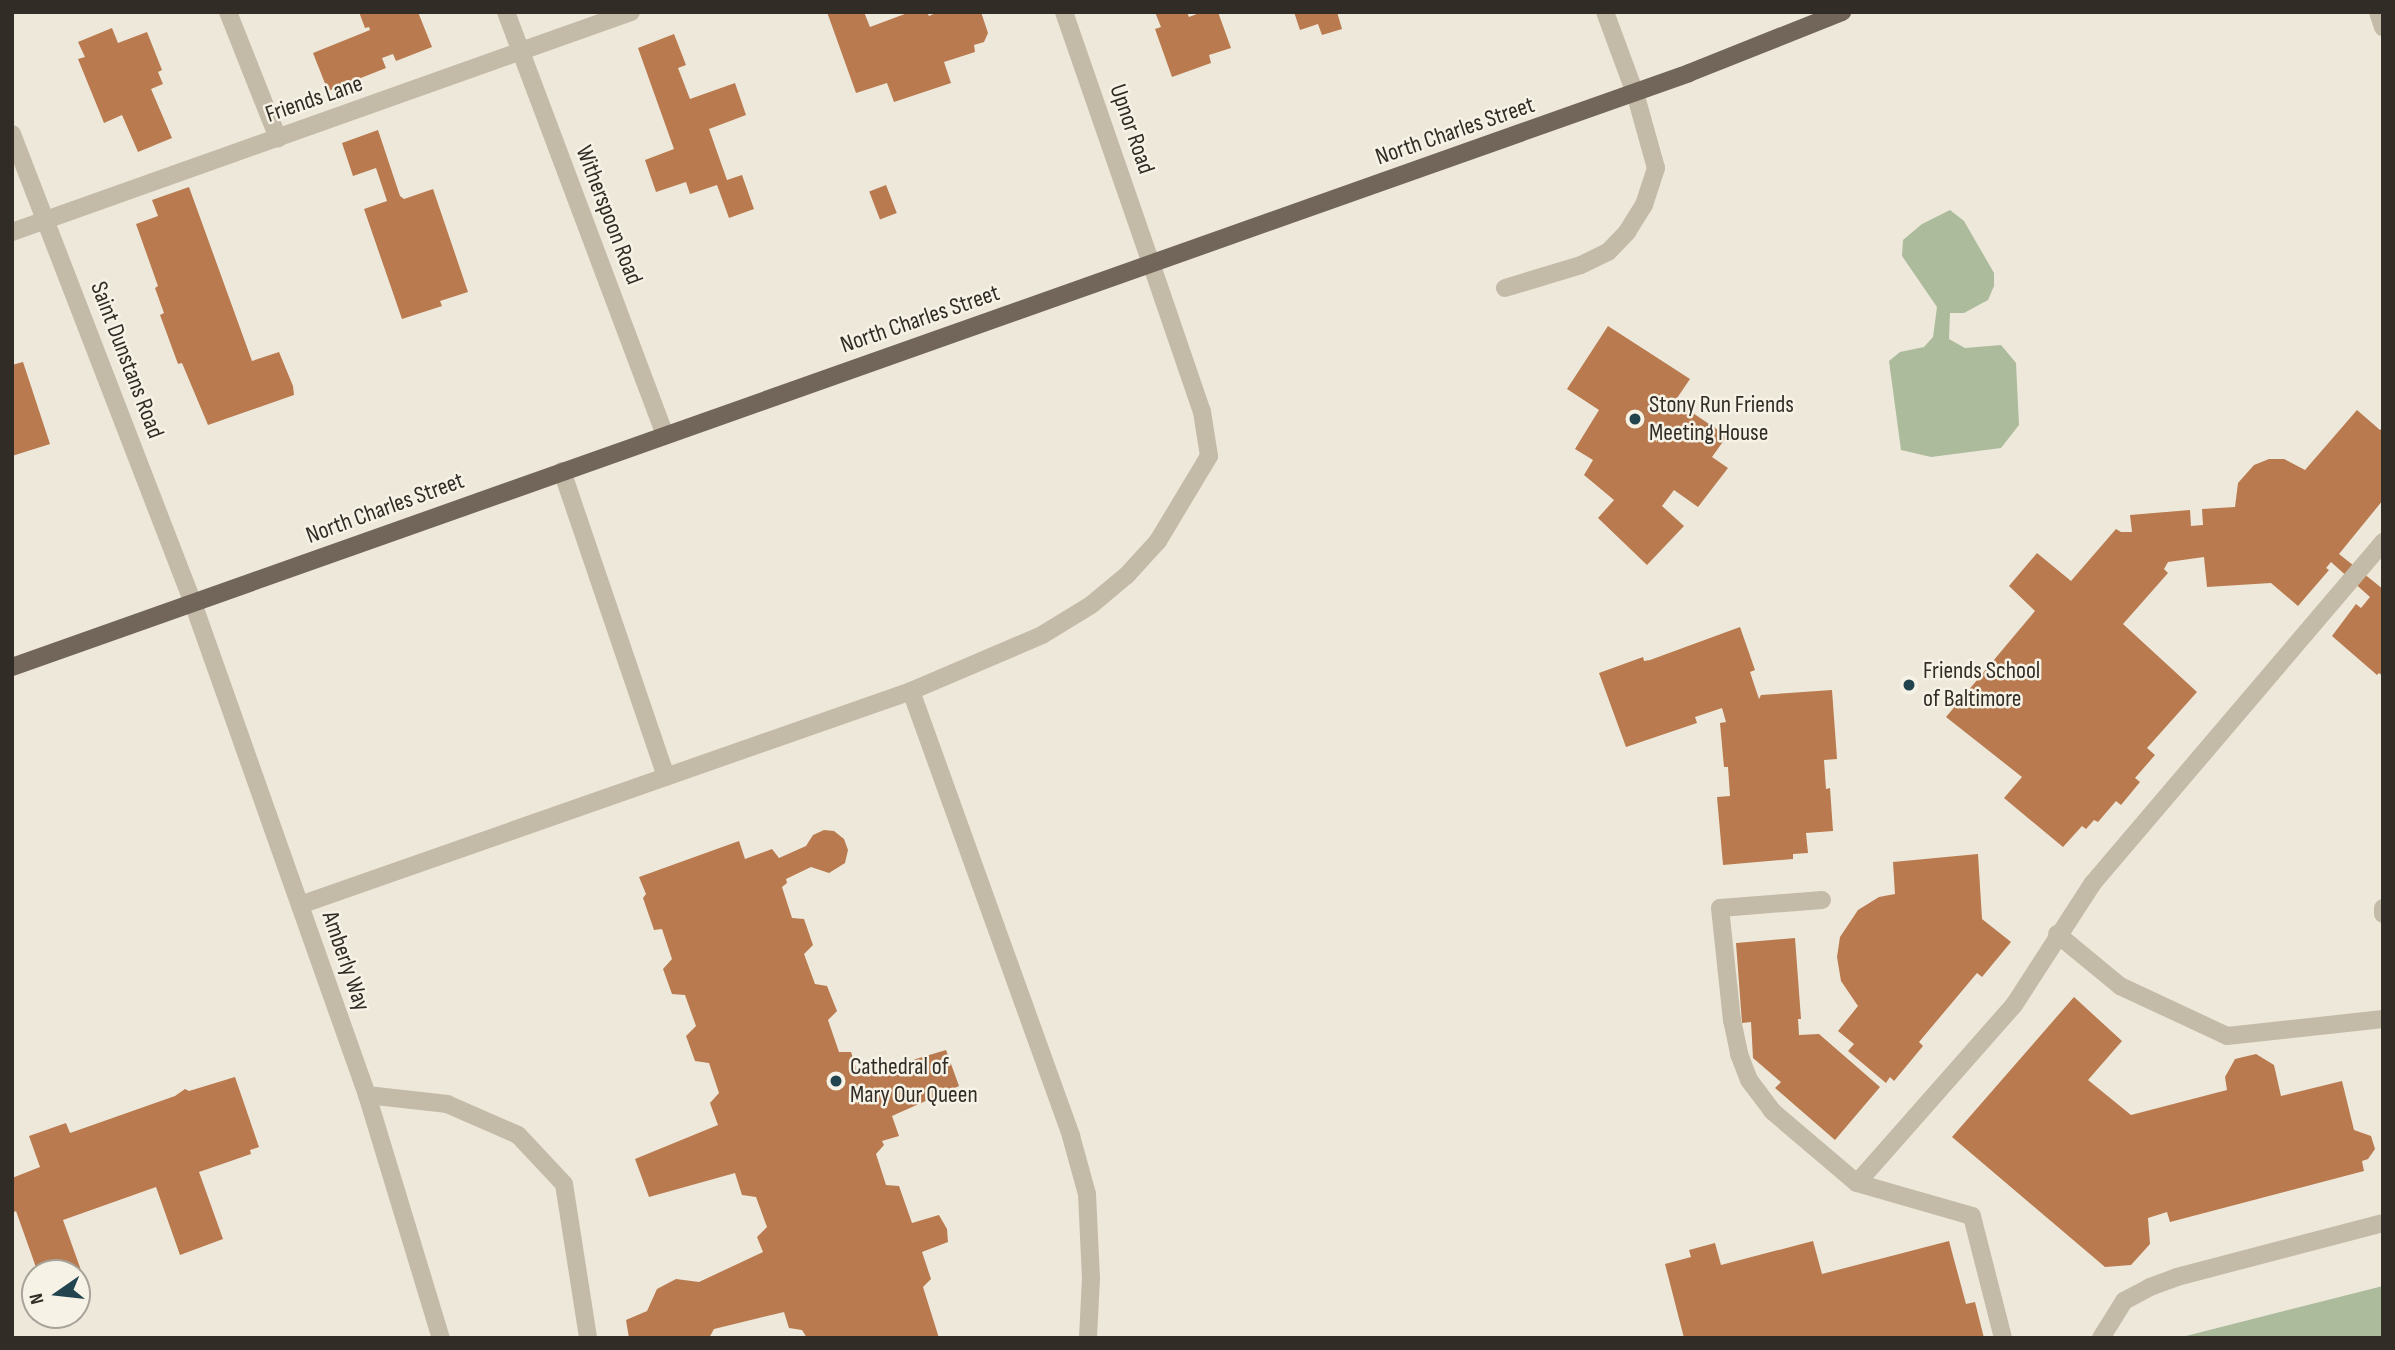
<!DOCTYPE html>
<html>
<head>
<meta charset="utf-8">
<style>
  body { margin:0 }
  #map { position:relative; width:2395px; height:1350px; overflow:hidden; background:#eee8da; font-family:"Sofia Sans Condensed",sans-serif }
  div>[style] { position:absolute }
  .green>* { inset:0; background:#abbb9c }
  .building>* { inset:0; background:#b87a4e; transform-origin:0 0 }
  .service>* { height:18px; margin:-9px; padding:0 9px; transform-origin:9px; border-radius:9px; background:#c4baa8 }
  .pedestrian>* { height:18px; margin:-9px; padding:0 9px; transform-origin:9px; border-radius:9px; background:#c4baa8 }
  .minor>* { height:18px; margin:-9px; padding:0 9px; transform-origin:9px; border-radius:9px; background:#c4baa8 }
  .primary>* { height:18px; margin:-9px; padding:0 9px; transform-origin:9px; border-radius:9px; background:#72665a }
  .dots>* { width:19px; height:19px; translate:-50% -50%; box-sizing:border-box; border:4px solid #f6f2e6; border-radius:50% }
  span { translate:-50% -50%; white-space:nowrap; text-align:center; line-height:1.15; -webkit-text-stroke:5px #f6f2e6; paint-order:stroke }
  .street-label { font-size:24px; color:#322c27 }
  .poi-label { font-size:24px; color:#322c27 }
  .left { translate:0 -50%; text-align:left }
  .frame { position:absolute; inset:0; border:14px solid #322c27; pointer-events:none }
  .north { position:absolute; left:21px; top:1259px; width:70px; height:70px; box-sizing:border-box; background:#f6f2e6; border:2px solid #a8a39a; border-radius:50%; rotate:256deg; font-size:19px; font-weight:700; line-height:28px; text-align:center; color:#322c27 }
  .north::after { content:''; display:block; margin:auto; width:24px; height:32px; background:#21444f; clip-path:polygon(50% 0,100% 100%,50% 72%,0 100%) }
</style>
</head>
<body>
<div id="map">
  <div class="green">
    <div style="clip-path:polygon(1950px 210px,1964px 221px,1994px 273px,1994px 286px,1988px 300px,1964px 313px,1950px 313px,1949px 339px,1965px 348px,2001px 345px,2016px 363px,2019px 425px,2001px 448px,1931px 457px,1901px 450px,1889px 361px,1900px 352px,1924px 347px,1933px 337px,1937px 307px,1902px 256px,1903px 240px,1922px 224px)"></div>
    <div style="clip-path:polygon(2383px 1286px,2383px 1338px,2178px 1338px)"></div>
  </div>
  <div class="building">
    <div style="clip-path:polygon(359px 12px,418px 12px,432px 47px,396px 61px,393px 54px,382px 58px,386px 68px,328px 91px,313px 53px,370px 30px,369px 27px,365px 28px)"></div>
    <div style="clip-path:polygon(827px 12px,864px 12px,870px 27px,910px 12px,927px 12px,929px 16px,938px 12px,981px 12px,988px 33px,984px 42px,974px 45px,975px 52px,944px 62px,951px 83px,894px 102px,887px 83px,856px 93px)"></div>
    <div style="clip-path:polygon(1155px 12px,1187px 12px,1189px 17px,1202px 12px,1218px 12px,1231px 48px,1209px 55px,1211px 63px,1172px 77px,1155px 29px,1161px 27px)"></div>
    <div style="clip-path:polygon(1294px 12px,1337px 12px,1342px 29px,1322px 35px,1318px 24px,1300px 30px)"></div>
    <div style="clip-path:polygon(112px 28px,118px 43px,147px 32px,162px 70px,158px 72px,163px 84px,151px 89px,172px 138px,138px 152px,122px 115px,104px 123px,78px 59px,85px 57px,78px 42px)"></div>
    <div style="clip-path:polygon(674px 34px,686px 65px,678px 68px,690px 99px,735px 83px,746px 115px,709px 129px,727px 180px,742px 175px,754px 209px,729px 218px,717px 185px,690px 194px,686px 182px,656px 192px,645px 160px,674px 149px,638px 48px)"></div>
    <div style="clip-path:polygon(378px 130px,400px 196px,404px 199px,433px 189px,468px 292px,440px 301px,442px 306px,402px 319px,364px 209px,387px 201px,376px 168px,353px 176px,342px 143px)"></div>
    <div style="left:886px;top:185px;width:30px;height:18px;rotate:69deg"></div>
    <div style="clip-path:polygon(189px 187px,252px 361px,279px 352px,293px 386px,294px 395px,208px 425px,182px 363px,178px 364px,160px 315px,164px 313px,155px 288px,158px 286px,136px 224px,158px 216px,152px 200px)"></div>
    <div style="clip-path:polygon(1608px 326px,1690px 379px,1675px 401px,1727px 436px,1712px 457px,1728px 468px,1698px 507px,1674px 490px,1662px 506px,1684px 526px,1647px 565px,1598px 518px,1614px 500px,1584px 475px,1593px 460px,1575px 449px,1599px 410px,1567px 389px)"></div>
    <div style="clip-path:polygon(23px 362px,50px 444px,12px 456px,12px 365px)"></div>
    <div style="clip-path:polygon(2357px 410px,2380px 430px,2383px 427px,2383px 500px,2339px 554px,2383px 589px,2383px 676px,2379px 673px,2377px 675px,2332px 636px,2356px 604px,2361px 608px,2370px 597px,2331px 562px,2326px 568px,2329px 570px,2298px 606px,2271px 583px,2207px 587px,2204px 557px,2168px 562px,2164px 569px,2168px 573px,2123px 624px,2197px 692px,2147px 748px,2155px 755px,2135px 778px,2140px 782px,2121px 805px,2116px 801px,2098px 822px,2094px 820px,2086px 829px,2082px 826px,2063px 847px,2004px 798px,2022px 777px,1946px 717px,2035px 611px,2009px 586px,2037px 553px,2071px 581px,2116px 529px,2121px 532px,2132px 532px,2130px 515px,2190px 510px,2191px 526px,2203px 525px,2202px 509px,2235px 507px,2238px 483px,2254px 465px,2269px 459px,2284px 459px,2305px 470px)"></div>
    <div style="clip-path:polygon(1740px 627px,1755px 670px,1750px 672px,1759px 699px,1761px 695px,1832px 690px,1837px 759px,1824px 760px,1826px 789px,1830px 788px,1833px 831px,1806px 833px,1808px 853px,1793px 854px,1793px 859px,1723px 865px,1717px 797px,1730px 796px,1728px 767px,1724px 767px,1720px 723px,1726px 722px,1722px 708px,1695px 717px,1697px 723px,1626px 747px,1599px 673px,1643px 657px,1644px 661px,1650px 660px)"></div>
    <div style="clip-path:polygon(824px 830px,834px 831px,844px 839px,848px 850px,845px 863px,829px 873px,811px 867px,786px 879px,787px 883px,782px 887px,792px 918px,804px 919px,813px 945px,804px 954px,815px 984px,827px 986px,837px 1011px,828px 1020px,839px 1052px,851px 1052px,859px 1076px,946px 1050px,959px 1086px,892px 1116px,899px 1136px,882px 1141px,884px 1145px,876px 1154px,886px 1185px,899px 1186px,912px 1223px,939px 1215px,947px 1229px,948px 1242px,922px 1252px,931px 1279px,923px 1287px,939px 1338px,807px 1338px,802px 1330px,789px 1328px,784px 1312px,714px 1329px,709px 1338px,629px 1338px,626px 1320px,647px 1311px,657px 1289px,676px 1279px,699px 1282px,763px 1252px,757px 1237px,767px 1227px,756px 1197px,742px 1195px,735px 1173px,649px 1197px,635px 1159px,718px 1125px,710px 1103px,719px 1093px,709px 1063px,695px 1061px,686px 1036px,696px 1026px,685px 995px,672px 994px,663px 969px,672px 959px,662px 929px,654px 930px,643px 898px,646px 894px,639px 877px,739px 841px,745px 859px,772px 849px,779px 858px,806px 846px,813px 835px)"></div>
    <div style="clip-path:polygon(1978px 854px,1982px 919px,2011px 942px,1982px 977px,1977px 973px,1919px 1042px,1923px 1046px,1894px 1081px,1890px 1077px,1886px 1083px,1848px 1051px,1854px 1044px,1838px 1031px,1858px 1006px,1841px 981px,1837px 957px,1840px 937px,1858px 910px,1879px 897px,1895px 894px,1893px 862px)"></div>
    <div style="clip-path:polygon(1795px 938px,1801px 1019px,1798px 1019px,1799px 1035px,1819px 1034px,1880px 1087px,1835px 1140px,1775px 1088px,1781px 1082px,1753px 1058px,1751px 1022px,1742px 1023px,1736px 943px)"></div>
    <div style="clip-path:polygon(2074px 997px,2122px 1041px,2088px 1080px,2131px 1115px,2227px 1090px,2225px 1077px,2235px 1059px,2256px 1054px,2274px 1065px,2281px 1096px,2342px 1081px,2354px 1130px,2371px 1136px,2375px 1149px,2368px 1159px,2362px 1161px,2364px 1171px,2170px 1222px,2167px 1212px,2148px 1218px,2150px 1244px,2131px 1265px,2105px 1267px,1952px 1137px)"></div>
    <div style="clip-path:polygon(235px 1077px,259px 1147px,250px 1150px,251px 1154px,199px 1172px,223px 1239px,180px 1255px,156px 1187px,63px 1220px,82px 1273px,38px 1273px,16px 1211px,12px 1213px,12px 1178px,40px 1167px,29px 1136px,66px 1123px,70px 1133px,175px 1096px,185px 1089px,189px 1091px)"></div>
    <div style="clip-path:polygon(1813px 1241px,1822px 1274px,1949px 1241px,1966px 1304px,1975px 1302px,1984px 1338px,1684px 1338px,1665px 1264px,1691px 1257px,1689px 1250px,1715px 1243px,1721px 1265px)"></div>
  </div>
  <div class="service">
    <div style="left:228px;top:12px;width:136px;rotate:68.4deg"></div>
    <div style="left:2378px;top:12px;width:16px;rotate:72deg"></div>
    <div style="left:12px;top:232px;width:657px;rotate:-19.57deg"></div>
    <div style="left:1505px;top:288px;width:79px;rotate:-16.8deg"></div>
    <div style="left:1581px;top:265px;width:30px;rotate:-26deg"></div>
    <div style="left:1608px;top:252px;width:28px;rotate:-46deg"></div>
    <div style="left:1627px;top:232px;width:32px;rotate:-58deg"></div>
    <div style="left:1644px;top:205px;width:39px;rotate:-72deg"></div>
    <div style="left:1656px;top:168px;width:78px;rotate:-105.6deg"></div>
    <div style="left:911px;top:691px;width:473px;rotate:70.2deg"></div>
    <div style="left:1071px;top:1136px;width:60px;rotate:74.6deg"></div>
    <div style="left:1087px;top:1194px;width:84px;rotate:87.3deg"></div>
    <div style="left:1091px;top:1278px;width:60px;rotate:92.9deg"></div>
    <div style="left:1822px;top:900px;width:102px;rotate:175.5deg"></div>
    <div style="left:1720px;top:908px;width:113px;rotate:83.9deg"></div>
    <div style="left:1732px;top:1020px;width:35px;rotate:78deg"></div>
    <div style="left:1739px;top:1054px;width:28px;rotate:69deg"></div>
    <div style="left:1749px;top:1080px;width:39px;rotate:53deg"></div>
    <div style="left:1772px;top:1111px;width:111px;rotate:40.3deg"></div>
    <div style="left:300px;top:905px;width:647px;rotate:-19.3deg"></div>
    <div style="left:911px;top:691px;width:142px;rotate:-23.1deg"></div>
    <div style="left:1042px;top:635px;width:57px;rotate:-31.5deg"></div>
    <div style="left:1091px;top:605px;width:47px;rotate:-39.8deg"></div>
    <div style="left:1127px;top:575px;width:46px;rotate:-47.6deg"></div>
    <div style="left:1158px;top:541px;width:99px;rotate:-59deg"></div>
    <div style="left:1209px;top:456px;width:45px;rotate:-99deg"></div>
    <div style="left:1202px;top:412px;width:157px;rotate:-108.9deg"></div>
    <div style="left:2383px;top:908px;width:6px;rotate:90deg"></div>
    <div style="left:2057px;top:934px;width:82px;rotate:39.5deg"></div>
    <div style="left:2120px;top:986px;width:118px;rotate:25deg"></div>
    <div style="left:2227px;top:1036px;width:157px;rotate:-6.2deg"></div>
    <div style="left:367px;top:1095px;width:81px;rotate:6.4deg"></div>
    <div style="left:447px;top:1104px;width:77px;rotate:23.6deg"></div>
    <div style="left:518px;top:1135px;width:67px;rotate:46.8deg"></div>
    <div style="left:564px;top:1184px;width:156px;rotate:81.1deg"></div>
    <div style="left:2003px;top:1338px;width:126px;rotate:-104.3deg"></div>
    <div style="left:1972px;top:1216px;width:120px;rotate:-164deg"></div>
    <div style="left:1857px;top:1183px;width:237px;rotate:-48.6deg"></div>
    <div style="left:2014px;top:1005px;width:145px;rotate:-57.1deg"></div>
    <div style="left:2093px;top:883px;width:448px;rotate:-49.6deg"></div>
    <div style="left:2101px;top:1338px;width:44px;rotate:-58.1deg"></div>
    <div style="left:2124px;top:1301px;width:30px;rotate:-28deg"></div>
    <div style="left:2150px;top:1287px;width:29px;rotate:-20deg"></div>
    <div style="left:2177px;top:1277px;width:213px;rotate:-14.7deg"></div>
  </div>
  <div class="pedestrian">
    <div style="left:562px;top:471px;width:323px;rotate:71.2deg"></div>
  </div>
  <div class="minor">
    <div style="left:506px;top:12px;width:452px;rotate:69.4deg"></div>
    <div style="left:1064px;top:12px;width:266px;rotate:70.9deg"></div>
    <div style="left:1605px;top:12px;width:86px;rotate:69.7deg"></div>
    <div style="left:12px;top:134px;width:503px;rotate:68.9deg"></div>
    <div style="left:193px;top:603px;width:522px;rotate:70.52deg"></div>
    <div style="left:367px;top:1095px;width:254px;rotate:73.1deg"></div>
  </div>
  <div class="primary">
    <div style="left:12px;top:667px;width:1779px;rotate:-19.5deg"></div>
    <div style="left:1689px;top:73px;width:165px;rotate:-21.7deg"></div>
  </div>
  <div class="dots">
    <div style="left:1635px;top:419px;background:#21444f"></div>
    <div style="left:1909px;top:685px;background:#21444f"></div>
    <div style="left:836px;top:1081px;background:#21444f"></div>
  </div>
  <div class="street-label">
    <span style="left:314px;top:99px;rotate:-19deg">Friends Lane</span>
    <span style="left:1132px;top:129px;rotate:71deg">Upnor Road</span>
    <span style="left:1455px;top:131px;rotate:-19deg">North Charles Street</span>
    <span style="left:609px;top:215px;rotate:69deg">Witherspoon Road</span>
    <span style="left:920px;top:319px;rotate:-19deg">North Charles Street</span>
    <span style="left:127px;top:360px;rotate:69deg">Saint Dunstans Road</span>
    <span style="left:385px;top:508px;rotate:-20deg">North Charles Street</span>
    <span style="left:346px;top:961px;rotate:71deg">Amberly Way</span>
  </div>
  <div class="poi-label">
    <span class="left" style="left:1649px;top:419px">Stony Run Friends<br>Meeting House</span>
    <span class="left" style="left:1923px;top:685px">Friends School<br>of Baltimore</span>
    <span class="left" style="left:850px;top:1081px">Cathedral of<br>Mary Our Queen</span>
  </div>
  <div class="frame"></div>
  <div class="north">N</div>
</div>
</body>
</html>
